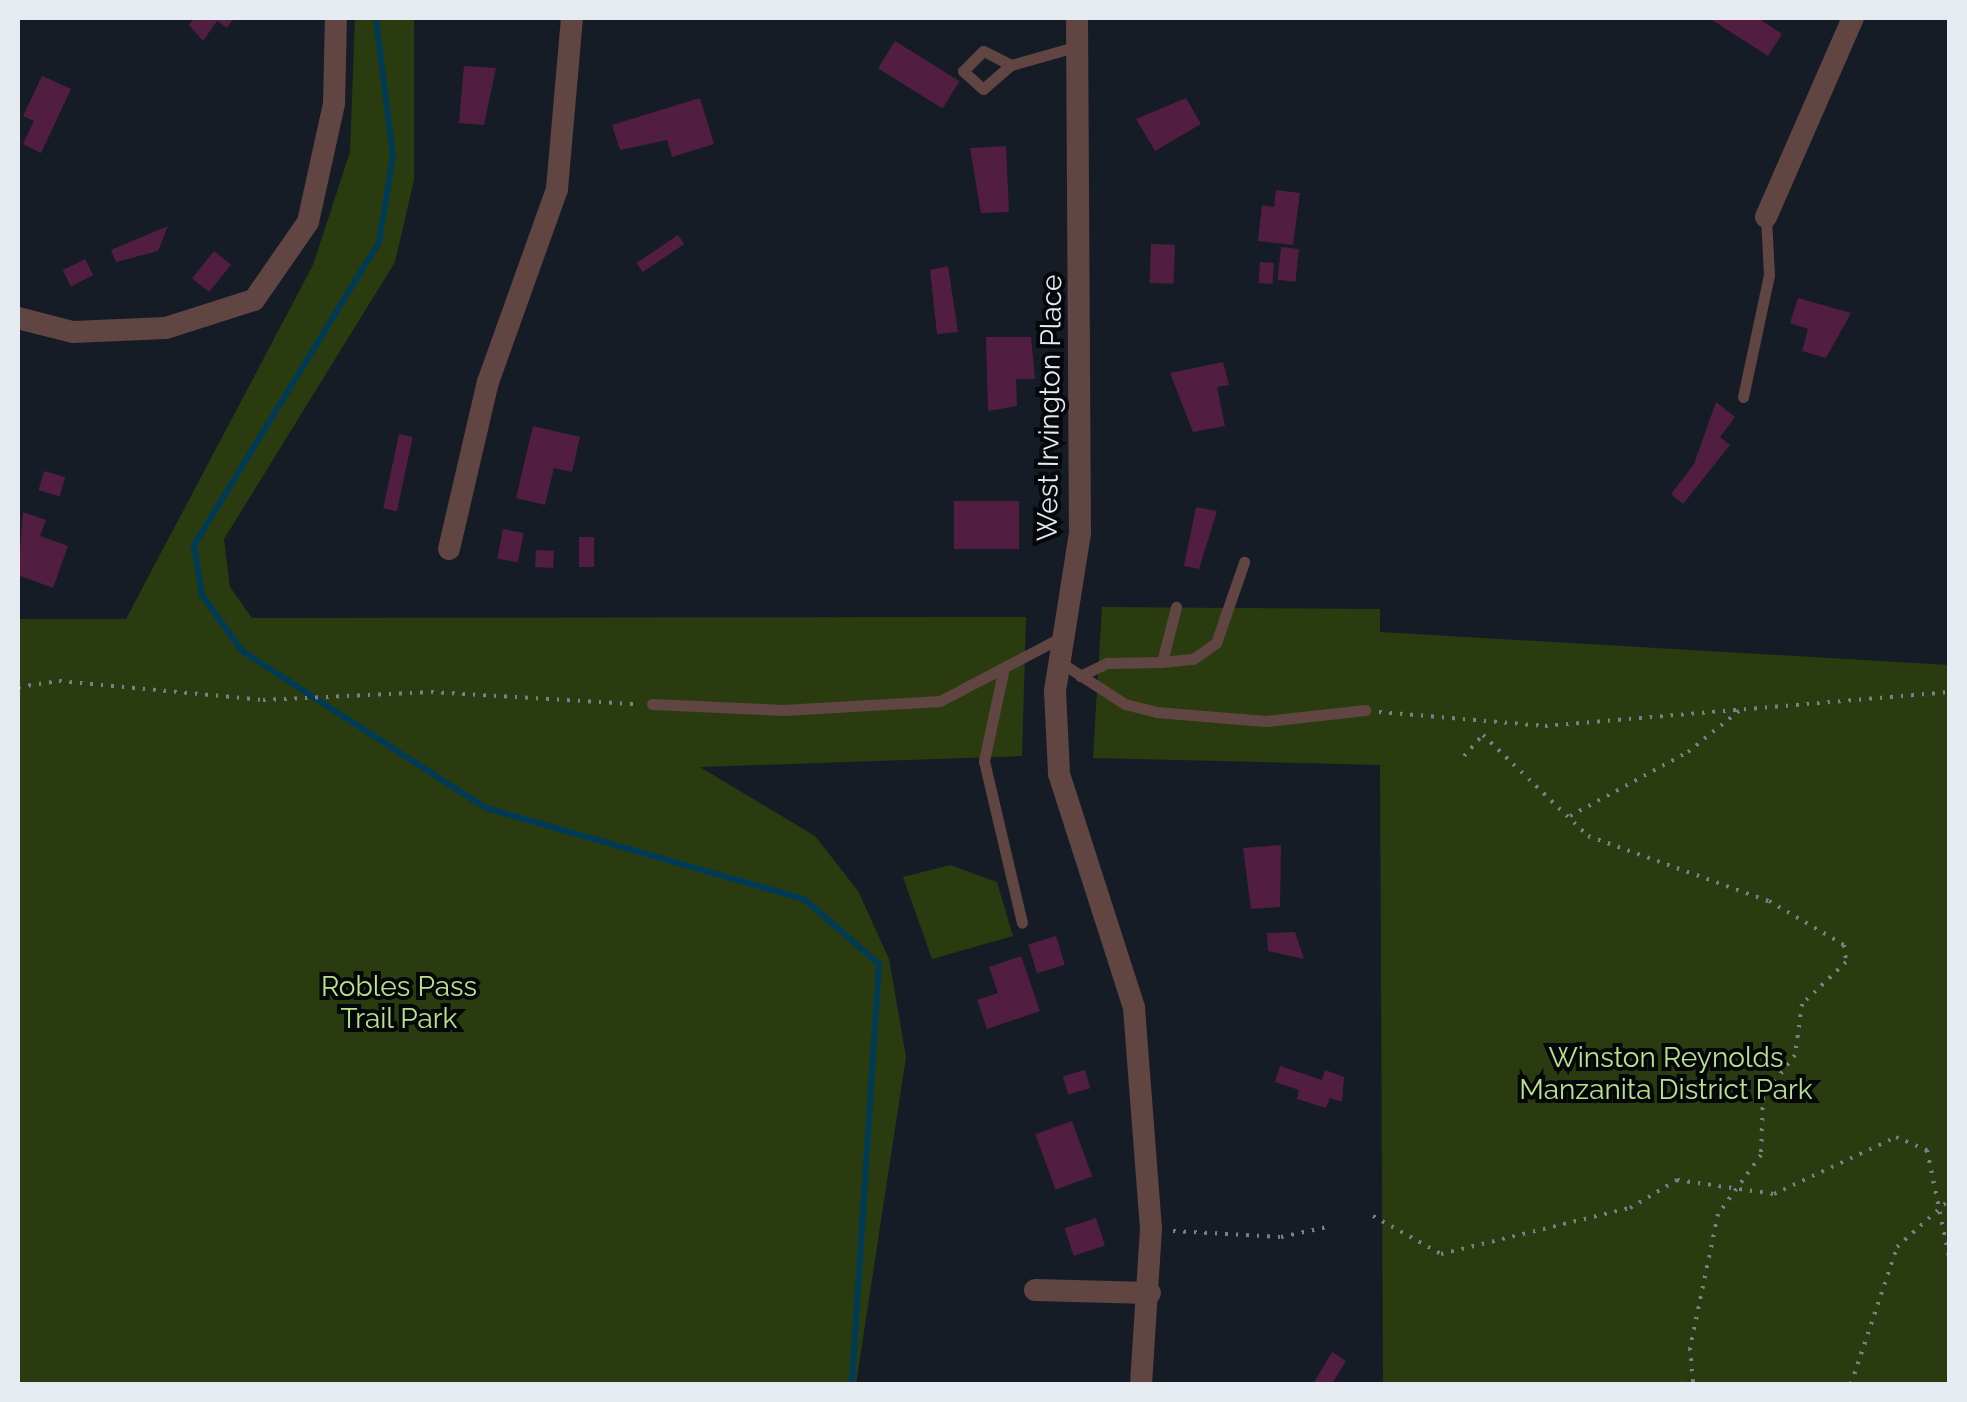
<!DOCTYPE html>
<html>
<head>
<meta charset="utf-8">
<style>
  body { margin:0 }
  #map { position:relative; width:1967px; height:1402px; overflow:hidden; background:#151c26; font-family:Raleway,sans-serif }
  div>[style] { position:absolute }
  .green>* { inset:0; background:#2a3c0f }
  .stream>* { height:6px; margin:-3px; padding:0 3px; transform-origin:3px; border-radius:3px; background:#003a54 }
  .building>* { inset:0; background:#511e41; transform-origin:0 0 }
  .path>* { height:4px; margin-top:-2px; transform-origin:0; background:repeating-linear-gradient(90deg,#7a8089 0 2.5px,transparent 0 10.5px) }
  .lane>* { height:11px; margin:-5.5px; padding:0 5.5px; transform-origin:5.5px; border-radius:5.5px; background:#614543 }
  .street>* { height:22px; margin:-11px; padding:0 11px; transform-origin:11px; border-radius:11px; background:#614543 }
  span { translate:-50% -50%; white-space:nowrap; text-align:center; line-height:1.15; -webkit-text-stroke:8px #05070a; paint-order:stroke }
  .street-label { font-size:28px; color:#e6ebf2 }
  .park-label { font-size:28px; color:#bae18b }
  .frame { position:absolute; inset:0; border:20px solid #e6ebf2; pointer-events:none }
</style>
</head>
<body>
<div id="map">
  <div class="green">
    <div style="clip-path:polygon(355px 18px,414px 18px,414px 180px,395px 262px,224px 539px,230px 587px,252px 618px,1026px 617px,1022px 756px,700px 767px,815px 836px,858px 891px,889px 959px,906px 1057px,856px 1384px,18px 1384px,18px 619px,126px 619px,313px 265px,350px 152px)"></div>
    <div style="clip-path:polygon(1102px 607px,1380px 609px,1380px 632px,1949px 665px,1949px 1384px,1383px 1384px,1380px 765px,1093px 758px)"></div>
    <div style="clip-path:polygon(950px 865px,997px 882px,1013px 936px,932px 959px,903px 877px)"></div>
  </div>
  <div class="stream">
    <div style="left:376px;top:18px;width:139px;rotate:83deg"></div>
    <div style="left:393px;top:156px;width:87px;rotate:99.2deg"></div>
    <div style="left:379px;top:242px;width:355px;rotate:121.4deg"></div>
    <div style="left:194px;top:545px;width:51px;rotate:80.9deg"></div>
    <div style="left:202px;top:595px;width:69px;rotate:54.5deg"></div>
    <div style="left:242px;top:651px;width:290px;rotate:32.8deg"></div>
    <div style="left:486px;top:808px;width:331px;rotate:16deg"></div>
    <div style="left:804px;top:899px;width:99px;rotate:40.9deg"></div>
    <div style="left:879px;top:964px;width:421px;rotate:93.7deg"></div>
  </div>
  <div class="building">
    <div style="clip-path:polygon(194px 18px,234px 18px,227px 28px,217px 21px,203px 41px,189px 25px)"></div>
    <div style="clip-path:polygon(1709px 18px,1758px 18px,1782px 34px,1768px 56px)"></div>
    <div style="left:895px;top:41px;width:76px;height:32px;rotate:32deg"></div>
    <div style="clip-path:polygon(464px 66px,496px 68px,484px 125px,459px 123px)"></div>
    <div style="clip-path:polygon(42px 76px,71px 89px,41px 153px,23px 144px,34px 121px,23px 116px)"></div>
    <div style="clip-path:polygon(700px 98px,714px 144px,672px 157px,667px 140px,620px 150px,612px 125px)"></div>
    <div style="clip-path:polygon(1186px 98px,1201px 124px,1155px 151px,1136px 119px)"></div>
    <div style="clip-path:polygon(1006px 146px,1009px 212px,981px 213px,970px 148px)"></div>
    <div style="clip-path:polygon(1276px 190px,1300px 193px,1293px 245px,1258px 241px,1262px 205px,1274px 207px)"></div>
    <div style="clip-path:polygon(168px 226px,158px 251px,116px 262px,111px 250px)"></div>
    <div style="left:678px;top:235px;width:11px;height:50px;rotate:56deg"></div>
    <div style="left:1151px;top:244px;width:24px;height:39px;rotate:2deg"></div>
    <div style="left:1281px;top:247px;width:18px;height:33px;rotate:6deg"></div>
    <div style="left:214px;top:251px;width:22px;height:35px;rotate:39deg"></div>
    <div style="left:85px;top:259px;width:18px;height:25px;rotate:63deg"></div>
    <div style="left:1260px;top:262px;width:14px;height:21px;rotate:4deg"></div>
    <div style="clip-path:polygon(948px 266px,958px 332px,937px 334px,930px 270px)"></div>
    <div style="clip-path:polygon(1798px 298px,1851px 313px,1826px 358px,1802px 351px,1808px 329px,1790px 323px)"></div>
    <div style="clip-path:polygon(986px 337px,1031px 337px,1035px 379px,1016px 379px,1017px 406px,988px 411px)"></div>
    <div style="clip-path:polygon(1223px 362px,1229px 385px,1217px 387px,1225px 426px,1193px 432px,1170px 373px)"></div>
    <div style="clip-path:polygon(1716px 402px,1735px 417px,1720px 437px,1730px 445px,1683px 504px,1671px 494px,1694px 464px)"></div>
    <div style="clip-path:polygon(533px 426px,580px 437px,572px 472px,554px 468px,545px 505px,516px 498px)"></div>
    <div style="left:399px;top:434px;width:14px;height:76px;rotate:12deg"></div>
    <div style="left:44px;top:471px;width:22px;height:20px;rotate:16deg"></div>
    <div style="left:1019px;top:501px;width:48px;height:65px;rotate:90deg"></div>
    <div style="clip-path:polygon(1196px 507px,1217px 511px,1199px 569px,1184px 566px)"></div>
    <div style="clip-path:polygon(23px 512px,46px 520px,40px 536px,68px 546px,53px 588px,18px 575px)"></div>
    <div style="left:503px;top:529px;width:21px;height:30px;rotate:11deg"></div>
    <div style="left:579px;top:537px;width:15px;height:30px"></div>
    <div style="left:536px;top:550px;width:18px;height:17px;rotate:3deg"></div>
    <div style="clip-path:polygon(1281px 845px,1280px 907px,1251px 909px,1243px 848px)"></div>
    <div style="clip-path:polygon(1295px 932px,1304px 959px,1268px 951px,1267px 933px)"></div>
    <div style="left:1056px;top:936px;width:30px;height:29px;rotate:73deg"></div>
    <div style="clip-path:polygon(1021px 956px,1040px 1011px,987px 1029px,977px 1000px,998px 993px,989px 967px)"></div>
    <div style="clip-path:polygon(1280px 1066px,1322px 1080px,1325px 1070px,1344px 1077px,1342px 1102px,1330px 1098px,1326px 1108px,1297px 1099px,1299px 1090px,1275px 1082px)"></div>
    <div style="left:1085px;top:1070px;width:19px;height:23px;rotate:74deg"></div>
    <div style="left:1072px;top:1121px;width:59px;height:39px;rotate:70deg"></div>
    <div style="left:1096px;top:1218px;width:29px;height:33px;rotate:72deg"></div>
    <div style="clip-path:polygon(1332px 1352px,1346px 1361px,1332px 1384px,1313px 1384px)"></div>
  </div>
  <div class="path">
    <div style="left:18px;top:687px;width:41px;rotate:-8.3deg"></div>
    <div style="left:59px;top:681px;width:205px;rotate:5.3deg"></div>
    <div style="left:263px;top:700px;width:168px;rotate:-2.7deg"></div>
    <div style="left:431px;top:692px;width:205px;rotate:3.4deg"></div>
    <div style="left:1379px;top:712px;width:167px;rotate:4.8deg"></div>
    <div style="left:1545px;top:726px;width:406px;rotate:-4.8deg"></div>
    <div style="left:1464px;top:756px;width:28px;rotate:-48deg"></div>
    <div style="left:1483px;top:735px;width:146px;rotate:43.9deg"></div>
    <div style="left:1588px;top:836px;width:192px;rotate:19.8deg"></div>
    <div style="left:1769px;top:901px;width:87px;rotate:30.4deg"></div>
    <div style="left:1844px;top:945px;width:17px;rotate:83deg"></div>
    <div style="left:1846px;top:962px;width:61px;rotate:136.3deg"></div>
    <div style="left:1802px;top:1004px;width:51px;rotate:97.8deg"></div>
    <div style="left:1795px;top:1055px;width:53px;rotate:127.3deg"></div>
    <div style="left:1763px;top:1097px;width:58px;rotate:92deg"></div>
    <div style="left:1761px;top:1155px;width:73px;rotate:126.1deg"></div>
    <div style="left:1718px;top:1214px;width:137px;rotate:101.8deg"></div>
    <div style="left:1690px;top:1348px;width:35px;rotate:85deg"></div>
    <div style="left:1570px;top:816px;width:134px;rotate:-28.5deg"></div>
    <div style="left:1688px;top:752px;width:67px;rotate:-38.9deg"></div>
    <div style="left:1373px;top:1216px;width:78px;rotate:29.2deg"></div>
    <div style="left:1441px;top:1254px;width:195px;rotate:-13.7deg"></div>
    <div style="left:1630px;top:1208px;width:55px;rotate:-30.8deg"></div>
    <div style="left:1677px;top:1180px;width:98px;rotate:8.2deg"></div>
    <div style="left:1774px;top:1194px;width:135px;rotate:-25deg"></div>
    <div style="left:1896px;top:1137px;width:34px;rotate:23deg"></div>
    <div style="left:1927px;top:1150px;width:114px;rotate:78.4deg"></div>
    <div style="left:1173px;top:1231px;width:108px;rotate:3.2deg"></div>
    <div style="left:1281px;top:1237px;width:47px;rotate:-12.3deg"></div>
    <div style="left:1681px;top:1384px;width:11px;rotate:-10deg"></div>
    <div style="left:1794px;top:1384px;width:9px"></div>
    <div style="left:1851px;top:1384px;width:145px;rotate:-71.4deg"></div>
    <div style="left:1897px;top:1247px;width:72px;rotate:-42.2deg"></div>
  </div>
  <div class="lane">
    <div style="left:1011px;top:65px;width:31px;rotate:-153deg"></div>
    <div style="left:983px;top:51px;width:28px;rotate:135deg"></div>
    <div style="left:963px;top:71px;width:27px;rotate:42deg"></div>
    <div style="left:983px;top:89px;width:37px;rotate:-41deg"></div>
    <div style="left:1011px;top:65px;width:70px;rotate:-15.8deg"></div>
    <div style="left:1743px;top:397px;width:125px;rotate:-78deg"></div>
    <div style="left:1769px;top:275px;width:58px;rotate:-93deg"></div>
    <div style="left:1060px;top:662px;width:77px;rotate:32.9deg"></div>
    <div style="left:1125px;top:704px;width:32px;rotate:14deg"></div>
    <div style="left:1156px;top:712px;width:110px;rotate:4.7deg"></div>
    <div style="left:1266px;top:721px;width:100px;rotate:-6.3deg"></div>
    <div style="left:1162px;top:662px;width:31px;rotate:-6deg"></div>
    <div style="left:1193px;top:659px;width:28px;rotate:-35deg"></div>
    <div style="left:1216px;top:643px;width:86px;rotate:-70.9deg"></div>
    <div style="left:1003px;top:672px;width:91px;rotate:102.1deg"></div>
    <div style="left:984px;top:761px;width:166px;rotate:76.8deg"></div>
    <div style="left:1080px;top:676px;width:30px;rotate:-26deg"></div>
    <div style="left:1107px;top:663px;width:55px;rotate:-1deg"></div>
    <div style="left:1162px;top:662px;width:57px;rotate:-75.7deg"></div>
    <div style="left:652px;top:704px;width:131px;rotate:2.6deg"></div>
    <div style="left:783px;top:710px;width:157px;rotate:-3.3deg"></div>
    <div style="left:940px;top:701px;width:140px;rotate:-27.7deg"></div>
  </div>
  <div class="street">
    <div style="left:1077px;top:18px;width:515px;rotate:89.67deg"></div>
    <div style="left:1080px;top:533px;width:160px;rotate:99deg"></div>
    <div style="left:1055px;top:691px;width:83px;rotate:87.2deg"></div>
    <div style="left:1059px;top:774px;width:246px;rotate:72.2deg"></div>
    <div style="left:1134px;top:1008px;width:222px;rotate:85.6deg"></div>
    <div style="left:1151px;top:1229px;width:155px;rotate:93.7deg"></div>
    <div style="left:1766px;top:217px;width:217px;rotate:-66.4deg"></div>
    <div style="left:18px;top:318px;width:57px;rotate:14.3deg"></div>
    <div style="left:73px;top:332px;width:93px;rotate:-2.5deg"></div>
    <div style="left:166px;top:328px;width:92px;rotate:-17.7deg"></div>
    <div style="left:254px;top:300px;width:95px;rotate:-55.3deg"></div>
    <div style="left:308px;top:222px;width:121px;rotate:-77.6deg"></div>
    <div style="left:334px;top:104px;width:86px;rotate:-88.7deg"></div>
    <div style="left:449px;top:549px;width:171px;rotate:-76.9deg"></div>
    <div style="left:488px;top:382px;width:205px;rotate:-70.3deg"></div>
    <div style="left:557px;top:189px;width:172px;rotate:-85deg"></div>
    <div style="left:1035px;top:1290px;width:115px;rotate:1.5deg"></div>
  </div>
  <div class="street-label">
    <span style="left:1050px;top:408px;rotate:-89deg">West Irvington Place</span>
  </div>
  <div class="park-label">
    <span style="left:399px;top:1003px">Robles Pass<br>Trail Park</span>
    <span style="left:1666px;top:1074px">Winston Reynolds<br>Manzanita District Park</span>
  </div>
  <div class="frame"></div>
</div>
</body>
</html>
